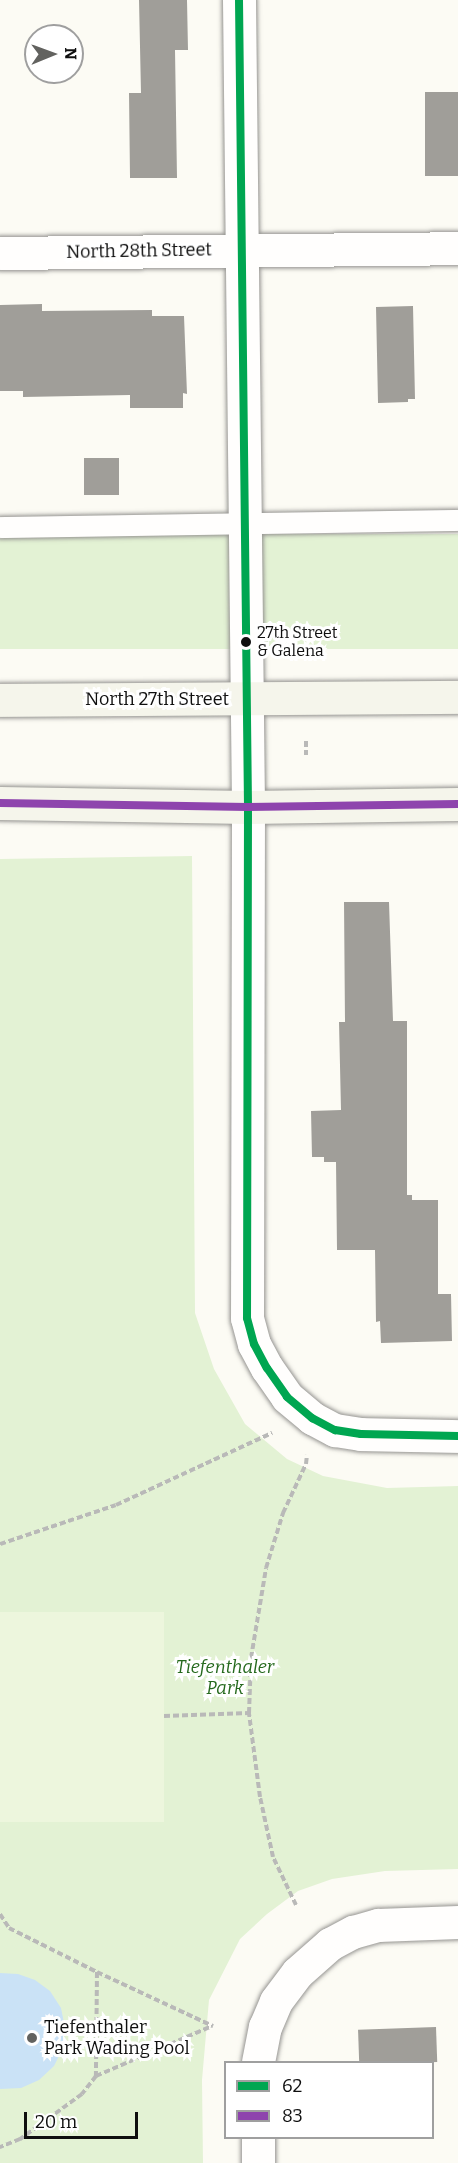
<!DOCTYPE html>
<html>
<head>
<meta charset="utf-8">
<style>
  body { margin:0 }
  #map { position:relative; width:458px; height:2163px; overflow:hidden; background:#fcfbf4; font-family:Bitter,serif }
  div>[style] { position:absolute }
  .green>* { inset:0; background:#e3f2d4; transform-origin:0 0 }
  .pitch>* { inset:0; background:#edf6dd; transform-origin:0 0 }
  .water>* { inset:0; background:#cae2f6 }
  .building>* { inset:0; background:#a09e99; transform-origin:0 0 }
  .path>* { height:4px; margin-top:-2px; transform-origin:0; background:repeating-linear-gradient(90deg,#b9b9b8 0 6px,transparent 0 9px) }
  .roads { filter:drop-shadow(0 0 2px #969592) drop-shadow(0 0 2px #969592) }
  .lane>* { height:21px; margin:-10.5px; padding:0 10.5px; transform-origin:10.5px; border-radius:10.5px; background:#fffefd }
  .street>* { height:33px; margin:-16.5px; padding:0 16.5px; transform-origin:16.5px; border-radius:16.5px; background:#fffefd }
  .secondary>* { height:33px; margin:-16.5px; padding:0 16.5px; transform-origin:16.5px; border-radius:16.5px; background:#f5f5eb }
  .bus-1>* { height:8px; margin:-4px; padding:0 4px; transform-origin:4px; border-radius:4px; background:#00a651 }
  .bus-2>* { height:8px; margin:-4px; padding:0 4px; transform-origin:4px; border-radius:4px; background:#8e44ad }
  .dots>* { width:16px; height:16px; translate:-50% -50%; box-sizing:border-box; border:3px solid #fff; border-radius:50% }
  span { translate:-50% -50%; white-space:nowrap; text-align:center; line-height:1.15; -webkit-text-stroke:6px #fff; paint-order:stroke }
  .bus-label { font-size:16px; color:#0f0f0f }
  .left { translate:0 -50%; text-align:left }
  .street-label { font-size:18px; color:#0f0f0f }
  .park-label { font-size:18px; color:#25691d; font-style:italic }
  .poi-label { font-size:18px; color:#0f0f0f }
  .legend { position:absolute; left:224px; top:2061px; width:210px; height:78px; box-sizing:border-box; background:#fff; border:2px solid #9f9f9f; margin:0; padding:8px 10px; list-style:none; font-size:18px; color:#0f0f0f }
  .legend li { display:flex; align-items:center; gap:12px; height:30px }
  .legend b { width:30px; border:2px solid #9f9f9f }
  .north { position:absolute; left:24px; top:24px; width:60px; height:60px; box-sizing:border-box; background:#fff; border:2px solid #9f9f9f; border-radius:50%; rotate:89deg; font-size:16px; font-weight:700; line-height:24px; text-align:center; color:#0f0f0f }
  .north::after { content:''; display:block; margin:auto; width:21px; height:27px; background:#62625f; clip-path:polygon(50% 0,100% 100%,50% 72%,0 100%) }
  .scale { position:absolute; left:24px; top:2112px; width:114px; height:27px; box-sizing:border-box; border:3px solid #0f0f0f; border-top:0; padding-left:8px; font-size:18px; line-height:21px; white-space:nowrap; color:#0f0f0f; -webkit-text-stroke:4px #fff; paint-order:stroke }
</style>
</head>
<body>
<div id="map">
  <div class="green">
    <div style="left:458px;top:534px;width:115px;height:458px;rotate:90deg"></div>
    <div style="clip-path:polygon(192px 856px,195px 1313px,214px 1369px,245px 1424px,287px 1459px,323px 1476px,387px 1488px,458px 1486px,458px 1869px,385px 1871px,332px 1879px,298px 1891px,267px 1914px,240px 1939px,209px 2000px,202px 2080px,203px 2163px,0 2163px,0 859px)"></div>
  </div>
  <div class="pitch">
    <div style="left:0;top:1612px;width:164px;height:210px"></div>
  </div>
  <div class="water">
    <div style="clip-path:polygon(0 1973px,18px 1974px,35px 1980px,50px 1991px,61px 2008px,65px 2028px,63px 2048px,54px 2066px,39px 2080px,21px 2088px,0 2089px)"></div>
  </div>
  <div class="building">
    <div style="clip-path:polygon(139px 0,187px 0,188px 50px,175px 50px,177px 178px,130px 178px,129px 93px,141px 93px)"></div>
    <div style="left:425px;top:92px;width:33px;height:84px"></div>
    <div style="clip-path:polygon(42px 304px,42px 311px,152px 310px,152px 316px,184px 316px,187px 394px,183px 393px,183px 408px,130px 408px,130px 395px,23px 397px,23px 391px,0 391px,0 305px)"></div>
    <div style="clip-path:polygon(413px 306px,415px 399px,408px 399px,408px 402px,378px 403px,376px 307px)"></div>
    <div style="left:119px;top:458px;width:37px;height:35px;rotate:90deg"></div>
    <div style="clip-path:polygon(344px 902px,389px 902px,393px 1021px,407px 1021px,407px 1195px,412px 1195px,412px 1200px,438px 1200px,438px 1294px,451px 1294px,452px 1341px,381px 1343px,380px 1321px,376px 1322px,375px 1250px,337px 1250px,336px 1162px,324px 1162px,324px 1157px,312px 1157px,311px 1111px,341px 1110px,339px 1022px,345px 1022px)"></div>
    <div style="left:436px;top:2027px;width:35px;height:78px;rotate:88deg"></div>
  </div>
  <div class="path">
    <div style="left:306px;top:741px;width:14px;rotate:90deg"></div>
    <div style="left:0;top:1544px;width:122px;rotate:-18.6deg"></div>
    <div style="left:116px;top:1505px;width:172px;rotate:-24.8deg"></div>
    <div style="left:164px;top:1716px;width:85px;rotate:-2deg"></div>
    <div style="left:296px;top:1905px;width:53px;rotate:-115.6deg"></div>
    <div style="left:273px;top:1857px;width:61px;rotate:-102.2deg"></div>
    <div style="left:260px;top:1797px;width:85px;rotate:-97.5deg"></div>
    <div style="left:249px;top:1713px;width:55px;rotate:-87.9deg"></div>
    <div style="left:251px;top:1658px;width:91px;rotate:-80.5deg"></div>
    <div style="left:266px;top:1568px;width:58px;rotate:-72.8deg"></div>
    <div style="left:283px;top:1513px;width:54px;rotate:-64.9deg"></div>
    <div style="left:306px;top:1464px;width:9px;rotate:-84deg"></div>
    <div style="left:0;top:1914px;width:17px;rotate:57deg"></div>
    <div style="left:9px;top:1928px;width:98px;rotate:26.6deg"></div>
    <div style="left:97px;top:1972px;width:104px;rotate:90.6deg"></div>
    <div style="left:96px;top:2076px;width:23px;rotate:128deg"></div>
    <div style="left:82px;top:2094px;width:77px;rotate:144deg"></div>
    <div style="left:20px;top:2139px;width:22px;rotate:158deg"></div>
    <div style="left:97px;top:1972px;width:128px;rotate:25deg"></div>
    <div style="left:96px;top:2076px;width:126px;rotate:-23.3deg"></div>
  </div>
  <div class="roads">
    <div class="lane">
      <div style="left:0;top:527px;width:458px;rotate:-0.9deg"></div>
    </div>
    <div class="street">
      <div style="left:239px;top:0;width:807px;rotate:89.36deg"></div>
      <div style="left:248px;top:807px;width:511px;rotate:90.11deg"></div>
      <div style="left:247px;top:1318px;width:27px;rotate:75deg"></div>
      <div style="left:254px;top:1344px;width:27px;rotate:62deg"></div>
      <div style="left:267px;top:1368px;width:35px;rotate:55deg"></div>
      <div style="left:287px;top:1397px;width:33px;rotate:40deg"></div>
      <div style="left:312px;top:1418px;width:26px;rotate:28deg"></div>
      <div style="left:335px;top:1430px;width:26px;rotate:9deg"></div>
      <div style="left:361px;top:1434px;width:97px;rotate:1.2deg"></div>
      <div style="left:0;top:253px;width:458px;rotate:-0.6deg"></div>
      <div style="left:258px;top:2062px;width:36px;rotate:-79deg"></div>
      <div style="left:265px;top:2027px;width:28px;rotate:-67deg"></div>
      <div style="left:276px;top:2001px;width:35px;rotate:-53deg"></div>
      <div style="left:297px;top:1973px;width:44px;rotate:-41.3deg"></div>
      <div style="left:330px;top:1944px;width:26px;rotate:-28deg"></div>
      <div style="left:353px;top:1932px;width:26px;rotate:-16deg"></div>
      <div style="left:378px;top:1925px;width:80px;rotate:-2.1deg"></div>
      <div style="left:258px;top:2138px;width:25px;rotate:90deg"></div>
    </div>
    <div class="secondary">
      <div style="left:0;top:700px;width:458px;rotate:-0.4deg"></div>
      <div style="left:0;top:803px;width:248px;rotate:0.9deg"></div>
      <div style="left:248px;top:807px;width:210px;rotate:-0.8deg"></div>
    </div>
  </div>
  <div class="bus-1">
    <div style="left:239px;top:0;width:807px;rotate:89.36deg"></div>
    <div style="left:248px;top:807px;width:511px;rotate:90.11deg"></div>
    <div style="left:247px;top:1318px;width:27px;rotate:75deg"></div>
    <div style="left:254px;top:1344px;width:27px;rotate:62deg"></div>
    <div style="left:267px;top:1368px;width:35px;rotate:55deg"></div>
    <div style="left:287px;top:1397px;width:33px;rotate:40deg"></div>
    <div style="left:312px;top:1418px;width:26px;rotate:28deg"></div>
    <div style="left:335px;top:1430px;width:26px;rotate:9deg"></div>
    <div style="left:361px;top:1434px;width:97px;rotate:1.2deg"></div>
  </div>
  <div class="bus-2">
    <div style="left:0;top:803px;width:248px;rotate:0.9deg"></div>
    <div style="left:248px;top:807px;width:210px;rotate:-0.8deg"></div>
  </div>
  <div class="dots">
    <div style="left:246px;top:642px;background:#0f0f0f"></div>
    <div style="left:32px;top:2038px;background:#62625f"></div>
  </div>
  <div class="bus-label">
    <span class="left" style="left:257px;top:642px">27th Street<br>&amp; Galena</span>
  </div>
  <div class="street-label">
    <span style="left:139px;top:251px;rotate:-1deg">North 28th Street</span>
    <span style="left:157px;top:699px">North 27th Street</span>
  </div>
  <div class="park-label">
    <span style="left:225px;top:1678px">Tiefenthaler<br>Park</span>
  </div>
  <div class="poi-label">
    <span class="left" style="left:44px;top:2038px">Tiefenthaler<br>Park Wading Pool</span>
  </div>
  <ul class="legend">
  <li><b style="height:8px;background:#00a651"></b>62</li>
  <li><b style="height:8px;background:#8e44ad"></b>83</li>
  </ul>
  <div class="north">N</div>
  <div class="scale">20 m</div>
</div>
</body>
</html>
